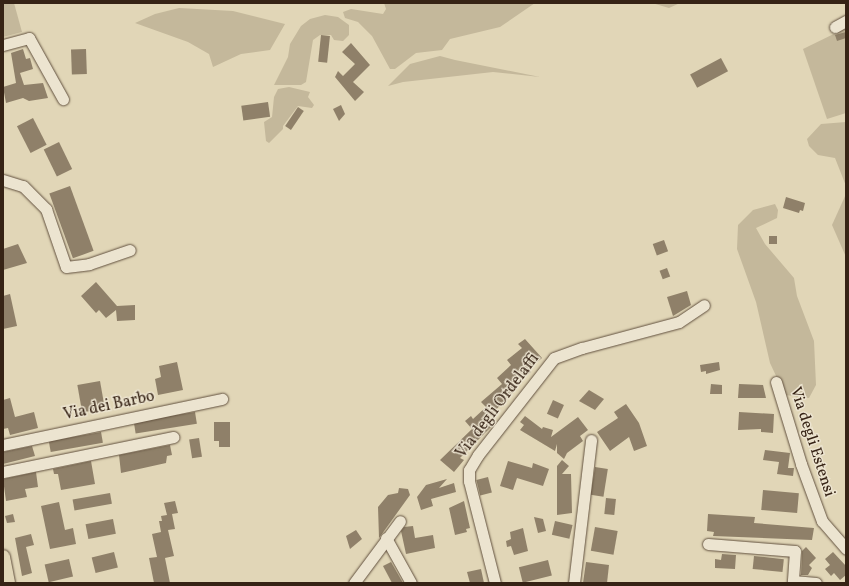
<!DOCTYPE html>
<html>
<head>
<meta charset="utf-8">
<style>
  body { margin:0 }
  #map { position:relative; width:849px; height:586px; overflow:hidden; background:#e1d6b7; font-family:Vollkorn,serif }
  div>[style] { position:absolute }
  .green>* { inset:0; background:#c4b89b }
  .building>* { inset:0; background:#8f8069; transform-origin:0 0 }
  .roads { filter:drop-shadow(0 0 1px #61503e) drop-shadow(0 0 1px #61503e) }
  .minor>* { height:11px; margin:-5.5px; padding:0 5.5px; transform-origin:5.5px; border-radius:5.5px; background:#ece4d0 }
  .major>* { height:14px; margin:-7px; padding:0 7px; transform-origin:7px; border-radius:7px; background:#e1d6b7 }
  span { translate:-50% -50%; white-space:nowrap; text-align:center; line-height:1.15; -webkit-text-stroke:3px #ece4d0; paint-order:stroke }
  .street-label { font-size:16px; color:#362315 }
  .frame { position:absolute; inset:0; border:4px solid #362315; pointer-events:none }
</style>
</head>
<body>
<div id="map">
  <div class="green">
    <div style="clip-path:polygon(3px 3px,14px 3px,22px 32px,3px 37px)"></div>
    <div style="clip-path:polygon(384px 3px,535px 3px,500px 27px,450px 39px,442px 50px,416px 53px,395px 69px,390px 69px,372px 36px,358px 22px,345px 18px,343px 12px,351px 9px,383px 14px,386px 9px)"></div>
    <div style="clip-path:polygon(652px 3px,680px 3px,669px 8px)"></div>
    <div style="clip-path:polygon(179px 8px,233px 11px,285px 24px,270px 50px,241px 54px,213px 67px,209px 54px,188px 42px,135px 23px,155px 14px)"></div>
    <div style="clip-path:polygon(325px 15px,338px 17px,349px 25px,349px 35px,343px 41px,334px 40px,331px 35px,320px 35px,313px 40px,306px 82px,301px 85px,274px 85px,288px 57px,290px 44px,301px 26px,310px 19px)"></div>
    <div style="clip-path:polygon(846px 28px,846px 113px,827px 119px,803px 49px)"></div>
    <div style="clip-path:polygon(440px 56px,455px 60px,540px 77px,493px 72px,403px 82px,388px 86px,410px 64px)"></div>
    <div style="clip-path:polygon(289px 87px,310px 92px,308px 97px,314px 105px,312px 108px,298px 106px,283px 126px,283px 129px,269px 143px,266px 141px,264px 122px,272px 117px,274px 97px,278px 89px)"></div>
    <div style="clip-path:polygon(846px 122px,846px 186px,835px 158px,818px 155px,809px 146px,807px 139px,821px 124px)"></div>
    <div style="clip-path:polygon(846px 194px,846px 257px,832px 225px)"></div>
    <div style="clip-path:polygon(775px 204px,778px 210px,777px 218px,756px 228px,765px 244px,794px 278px,797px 296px,814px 341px,816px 385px,809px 398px,785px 395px,770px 363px,756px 302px,737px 249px,738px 225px,753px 210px)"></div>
  </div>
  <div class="building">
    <div style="clip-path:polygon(846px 32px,846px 38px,837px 41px,835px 35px)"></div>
    <div style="left:321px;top:35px;width:9px;height:27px;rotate:6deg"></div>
    <div style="clip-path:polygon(351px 43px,370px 65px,353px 82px,364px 92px,355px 101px,335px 77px,338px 71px,343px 76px,355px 64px,342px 52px)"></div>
    <div style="clip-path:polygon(23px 49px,26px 59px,30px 58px,33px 69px,20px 73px,24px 85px,43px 83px,48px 98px,29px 101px,23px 98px,6px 103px,3px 87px,16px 83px,11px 53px)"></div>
    <div style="left:86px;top:49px;width:25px;height:15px;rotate:88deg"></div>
    <div style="left:721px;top:58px;width:15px;height:35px;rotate:62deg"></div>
    <div style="left:268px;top:102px;width:15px;height:27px;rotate:82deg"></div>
    <div style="clip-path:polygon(341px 105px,345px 114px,339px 121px,333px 109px)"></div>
    <div style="left:298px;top:107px;width:7px;height:23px;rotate:34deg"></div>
    <div style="left:33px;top:118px;width:30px;height:18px;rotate:63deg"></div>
    <div style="left:59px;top:142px;width:30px;height:17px;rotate:64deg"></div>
    <div style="left:70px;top:186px;width:69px;height:22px;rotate:70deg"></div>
    <div style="clip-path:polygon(786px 197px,805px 203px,803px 211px,800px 210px,799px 213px,783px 208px)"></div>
    <div style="left:769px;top:236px;width:8px;height:8px"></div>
    <div style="left:664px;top:240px;width:12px;height:12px;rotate:70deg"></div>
    <div style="clip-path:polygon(18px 244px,27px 263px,3px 270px,3px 249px)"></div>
    <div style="left:667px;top:268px;width:9px;height:8px;rotate:69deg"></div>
    <div style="clip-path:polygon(96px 282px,117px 306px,135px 305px,135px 320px,117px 321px,116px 310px,106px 318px,99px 310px,96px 313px,81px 296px)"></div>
    <div style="clip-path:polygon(687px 291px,691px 305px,673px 316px,667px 297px)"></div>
    <div style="clip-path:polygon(10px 294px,17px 326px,3px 329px,3px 296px)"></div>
    <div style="clip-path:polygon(525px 339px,542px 358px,529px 369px,531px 372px,516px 384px,518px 387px,485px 421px,491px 427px,460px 458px,464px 460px,454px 472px,440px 460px,472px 429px,465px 421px,471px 416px,473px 419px,486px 407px,481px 402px,502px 384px,497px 378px,511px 365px,507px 360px,522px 348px,518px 344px)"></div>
    <div style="clip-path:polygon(177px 362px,183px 390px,158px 395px,155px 379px,161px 377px,159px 366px)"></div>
    <div style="clip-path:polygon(719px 362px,720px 370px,706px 374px,706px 371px,701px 372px,700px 365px)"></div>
    <div style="left:100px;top:381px;width:28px;height:23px;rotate:80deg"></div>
    <div style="clip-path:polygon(711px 384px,722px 385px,722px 394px,710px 394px)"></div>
    <div style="clip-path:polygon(739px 384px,763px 385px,766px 398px,738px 398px)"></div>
    <div style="clip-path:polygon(589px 390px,604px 399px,595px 410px,579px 401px)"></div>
    <div style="clip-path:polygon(10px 398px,15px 417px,34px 412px,38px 428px,10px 435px,8px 428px,3px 429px,3px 400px)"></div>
    <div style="left:553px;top:400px;width:12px;height:15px;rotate:24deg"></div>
    <div style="clip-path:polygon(626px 404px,639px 423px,647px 446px,634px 451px,629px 437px,610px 451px,597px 432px,618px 418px,614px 412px)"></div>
    <div style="left:195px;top:412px;width:12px;height:62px;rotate:81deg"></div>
    <div style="clip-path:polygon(739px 412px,774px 414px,773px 433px,761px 432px,761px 429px,738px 430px)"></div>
    <div style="clip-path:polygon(525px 416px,542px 429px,543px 427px,553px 430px,551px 437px,578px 417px,588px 430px,580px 436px,583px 441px,567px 453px,564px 459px,557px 453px,557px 444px,555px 451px,520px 430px,524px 425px,520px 422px)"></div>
    <div style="clip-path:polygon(214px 422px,230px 422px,230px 447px,219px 447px,219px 441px,214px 441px)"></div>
    <div style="left:101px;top:432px;width:11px;height:53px;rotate:80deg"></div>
    <div style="left:199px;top:438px;width:19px;height:10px;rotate:81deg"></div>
    <div style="clip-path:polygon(170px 445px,172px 455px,167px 456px,166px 463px,121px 473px,119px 455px)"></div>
    <div style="clip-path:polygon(32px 446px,35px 456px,3px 464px,3px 452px)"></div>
    <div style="clip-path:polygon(765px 450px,790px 453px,788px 468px,794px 468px,793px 476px,777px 474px,779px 462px,763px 460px)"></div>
    <div style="clip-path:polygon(562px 460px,569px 466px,562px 474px,571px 474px,572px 513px,557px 515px,557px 466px)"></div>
    <div style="clip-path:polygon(91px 461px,95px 484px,61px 490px,58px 474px,54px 474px,53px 469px)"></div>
    <div style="clip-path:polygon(508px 461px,532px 468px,533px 463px,549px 469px,543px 486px,517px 478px,513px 490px,500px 486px)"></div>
    <div style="left:595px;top:467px;width:13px;height:28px;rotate:9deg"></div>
    <div style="clip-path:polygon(36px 472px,38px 487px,25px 489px,27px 497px,6px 501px,3px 479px)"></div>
    <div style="left:488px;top:477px;width:16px;height:12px;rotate:76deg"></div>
    <div style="clip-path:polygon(447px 479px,439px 488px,454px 483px,456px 492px,431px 499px,433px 506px,421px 510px,417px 497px,426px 485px)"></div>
    <div style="clip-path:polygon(399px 488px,408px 489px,410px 495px,379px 538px,378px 507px,388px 495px,398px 493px)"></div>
    <div style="left:763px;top:490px;width:36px;height:20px;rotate:5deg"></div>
    <div style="left:110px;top:493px;width:11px;height:38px;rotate:80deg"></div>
    <div style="left:606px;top:498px;width:10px;height:16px;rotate:6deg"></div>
    <div style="clip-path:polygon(175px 501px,178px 513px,172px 514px,175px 529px,168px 530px,174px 556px,165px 558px,170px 583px,154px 583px,149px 558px,157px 557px,152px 534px,161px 532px,159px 521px,162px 521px,161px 516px,167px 515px,164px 503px)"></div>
    <div style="clip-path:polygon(464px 501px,470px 528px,466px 529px,467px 532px,455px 535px,449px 508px)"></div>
    <div style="clip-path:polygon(59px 502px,65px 530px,73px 528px,76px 544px,50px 549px,41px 506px)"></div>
    <div style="clip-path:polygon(13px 514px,15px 522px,7px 523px,5px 516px)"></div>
    <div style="clip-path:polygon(708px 514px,755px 517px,754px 523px,814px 528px,812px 540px,713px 536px,714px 532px,707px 531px)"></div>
    <div style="clip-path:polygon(534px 517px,543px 519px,546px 531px,538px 533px)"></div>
    <div style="left:113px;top:519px;width:15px;height:28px;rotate:79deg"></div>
    <div style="left:555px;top:521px;width:18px;height:14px;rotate:13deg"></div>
    <div style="clip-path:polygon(413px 526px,415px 538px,433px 535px,435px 548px,406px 554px,401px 531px,404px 527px)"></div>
    <div style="left:595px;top:527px;width:23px;height:24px;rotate:10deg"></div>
    <div style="clip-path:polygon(523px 528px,528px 551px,514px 555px,511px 546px,507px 547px,506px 541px,511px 539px,510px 532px)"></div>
    <div style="clip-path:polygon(356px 530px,362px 539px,350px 549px,346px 536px)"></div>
    <div style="clip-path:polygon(31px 534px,34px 545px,26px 547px,32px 573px,22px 576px,15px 538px)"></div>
    <div style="clip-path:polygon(806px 547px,816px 558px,809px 565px,812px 568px,808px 575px,801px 575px,802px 551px)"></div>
    <div style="left:114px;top:552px;width:16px;height:23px;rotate:76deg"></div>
    <div style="clip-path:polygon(833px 552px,846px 566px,846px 575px,840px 580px,834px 573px,831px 576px,825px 569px,830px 565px,825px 559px)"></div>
    <div style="clip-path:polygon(722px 554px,736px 555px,735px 569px,715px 568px,715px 559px,721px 560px)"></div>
    <div style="left:754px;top:556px;width:30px;height:13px;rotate:6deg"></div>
    <div style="left:69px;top:559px;width:18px;height:25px;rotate:77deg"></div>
    <div style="left:548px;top:560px;width:16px;height:30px;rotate:76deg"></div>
    <div style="clip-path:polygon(391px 562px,403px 583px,392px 583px,383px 566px)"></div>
    <div style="clip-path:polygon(586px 562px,609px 565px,607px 583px,583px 583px)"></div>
    <div style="clip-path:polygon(481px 569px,484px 583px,470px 583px,467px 572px)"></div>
  </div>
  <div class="roads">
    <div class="minor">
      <div style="left:835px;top:27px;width:13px;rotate:-29deg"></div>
      <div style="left:3px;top:45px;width:27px;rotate:-15deg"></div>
      <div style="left:29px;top:38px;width:70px;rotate:60.9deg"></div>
      <div style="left:3px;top:180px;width:21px;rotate:17deg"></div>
      <div style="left:23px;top:186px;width:33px;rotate:45deg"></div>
      <div style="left:46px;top:209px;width:61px;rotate:71deg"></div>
      <div style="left:66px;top:267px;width:23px;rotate:-7deg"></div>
      <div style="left:89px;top:264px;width:43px;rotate:-18.9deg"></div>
      <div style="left:776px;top:382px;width:86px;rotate:73deg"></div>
      <div style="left:801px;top:464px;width:61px;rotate:69.8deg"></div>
      <div style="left:822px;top:521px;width:37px;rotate:49deg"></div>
      <div style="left:3px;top:445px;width:224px;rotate:-11.9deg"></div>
      <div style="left:3px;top:472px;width:174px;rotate:-11.6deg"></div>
      <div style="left:386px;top:538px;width:51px;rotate:60.9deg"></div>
      <div style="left:708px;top:544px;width:87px;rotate:4.6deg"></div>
      <div style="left:795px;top:551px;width:32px;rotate:94deg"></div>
      <div style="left:793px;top:581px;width:23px;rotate:5deg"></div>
      <div style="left:354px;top:583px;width:77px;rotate:-53.4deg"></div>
      <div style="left:495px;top:583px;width:105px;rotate:-104.3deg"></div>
      <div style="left:469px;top:481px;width:11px;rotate:-90deg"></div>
      <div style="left:469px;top:470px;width:17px;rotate:-59deg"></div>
      <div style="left:478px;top:455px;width:123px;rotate:-51.9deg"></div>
      <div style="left:554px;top:358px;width:30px;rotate:-20deg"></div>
      <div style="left:582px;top:348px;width:100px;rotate:-15deg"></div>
      <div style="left:679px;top:322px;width:30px;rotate:-34deg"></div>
      <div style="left:574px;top:583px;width:144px;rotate:-83.2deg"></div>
    </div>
    <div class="major">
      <div style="left:3px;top:557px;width:26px;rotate:79deg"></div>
    </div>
  </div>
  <div class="street-label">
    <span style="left:109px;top:406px;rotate:-12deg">Via dei Barbo</span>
    <span style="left:498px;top:406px;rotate:-53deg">Via degli Ordelaffi</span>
    <span style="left:812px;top:442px;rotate:72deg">Via degli Estensi</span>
  </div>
  <div class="frame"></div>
</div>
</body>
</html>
